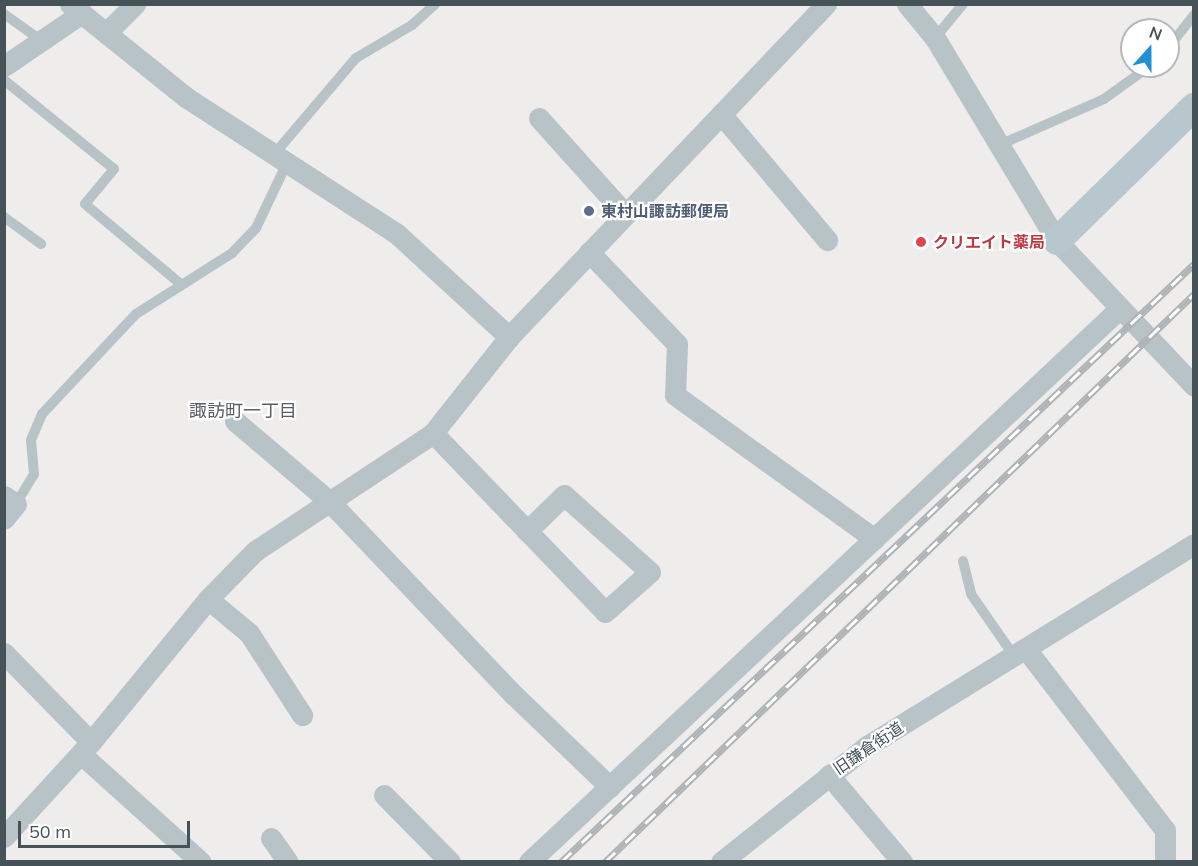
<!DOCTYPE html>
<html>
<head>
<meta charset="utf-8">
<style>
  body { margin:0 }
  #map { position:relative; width:1198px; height:866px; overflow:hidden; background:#efecec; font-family:Mulish,"Noto Sans JP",sans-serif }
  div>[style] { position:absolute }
  .lane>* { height:10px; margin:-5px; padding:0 5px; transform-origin:5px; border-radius:5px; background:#b8c3c8 }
  .street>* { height:21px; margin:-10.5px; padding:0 10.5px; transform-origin:10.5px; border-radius:10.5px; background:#b8c3c8 }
  .secondary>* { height:28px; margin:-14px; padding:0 14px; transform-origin:14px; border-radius:14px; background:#b8c6cd }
  .rail>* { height:7px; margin-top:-3.5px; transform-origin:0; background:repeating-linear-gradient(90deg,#fff 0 14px,#aeb3b6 0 28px); box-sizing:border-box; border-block:2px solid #aeb3b6 }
  .dots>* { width:16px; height:16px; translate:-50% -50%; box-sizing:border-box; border:3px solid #fff; border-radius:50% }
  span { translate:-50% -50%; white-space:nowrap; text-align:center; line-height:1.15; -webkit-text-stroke:4.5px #fff; paint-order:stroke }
  .service-label { font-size:16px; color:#4e5e75; font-weight:700 }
  .left { translate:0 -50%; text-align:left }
  .health-label { font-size:16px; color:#be3a42; font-weight:700 }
  .street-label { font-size:16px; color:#455358 }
  .neighbourhood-label { font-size:18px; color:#595e60 }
  .frame { position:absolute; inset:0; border:6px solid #455358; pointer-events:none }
  .north { position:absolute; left:1120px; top:18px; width:60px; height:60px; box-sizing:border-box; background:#fff; border:2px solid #b5babc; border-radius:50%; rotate:21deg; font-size:16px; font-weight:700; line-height:24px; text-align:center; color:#455358 }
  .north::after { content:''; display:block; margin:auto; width:21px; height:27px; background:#2291d3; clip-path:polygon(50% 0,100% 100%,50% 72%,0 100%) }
  .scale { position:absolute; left:18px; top:821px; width:172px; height:27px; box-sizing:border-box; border:3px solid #455358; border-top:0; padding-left:8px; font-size:18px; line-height:21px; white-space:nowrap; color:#455358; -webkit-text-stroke:4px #fff; paint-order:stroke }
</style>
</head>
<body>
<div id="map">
  <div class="lane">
    <div style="left:4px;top:14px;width:47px;rotate:35.4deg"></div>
    <div style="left:935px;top:38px;width:44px;rotate:-50.5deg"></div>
    <div style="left:1168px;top:48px;width:42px;rotate:-51.8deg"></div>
    <div style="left:4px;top:80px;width:141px;rotate:39deg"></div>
    <div style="left:114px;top:169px;width:45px;rotate:129.6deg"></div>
    <div style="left:85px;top:204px;width:126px;rotate:39.9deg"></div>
    <div style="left:997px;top:146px;width:117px;rotate:-23.7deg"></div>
    <div style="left:1104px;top:99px;width:57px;rotate:-35.7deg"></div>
    <div style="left:276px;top:152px;width:123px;rotate:-49.6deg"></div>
    <div style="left:356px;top:58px;width:65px;rotate:-30.5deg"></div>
    <div style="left:412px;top:25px;width:31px;rotate:-42deg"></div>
    <div style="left:4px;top:217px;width:46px;rotate:36.1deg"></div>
    <div style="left:16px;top:504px;width:35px;rotate:-59deg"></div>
    <div style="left:34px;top:474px;width:34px;rotate:-95deg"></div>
    <div style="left:31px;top:440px;width:28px;rotate:-67deg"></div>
    <div style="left:42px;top:414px;width:137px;rotate:-46.8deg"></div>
    <div style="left:136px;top:314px;width:114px;rotate:-32.4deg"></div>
    <div style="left:232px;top:253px;width:35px;rotate:-46deg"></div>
    <div style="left:256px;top:228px;width:74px;rotate:-64.5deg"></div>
    <div style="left:963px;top:561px;width:34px;rotate:76deg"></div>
    <div style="left:971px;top:594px;width:75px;rotate:55.3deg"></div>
  </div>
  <div class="street">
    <div style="left:70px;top:4px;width:150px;rotate:38.8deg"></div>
    <div style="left:187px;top:98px;width:249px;rotate:32.9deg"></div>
    <div style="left:396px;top:233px;width:154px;rotate:42.6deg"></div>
    <div style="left:907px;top:4px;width:44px;rotate:50.5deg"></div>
    <div style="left:935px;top:38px;width:237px;rotate:59deg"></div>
    <div style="left:1057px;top:241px;width:199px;rotate:46.6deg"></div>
    <div style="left:107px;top:32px;width:40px;rotate:-45deg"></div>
    <div style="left:4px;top:66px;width:94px;rotate:-34.2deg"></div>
    <div style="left:721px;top:114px;width:165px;rotate:49.9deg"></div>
    <div style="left:539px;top:118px;width:129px;rotate:48.1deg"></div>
    <div style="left:589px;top:252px;width:127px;rotate:46.3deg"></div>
    <div style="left:677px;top:344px;width:51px;rotate:92.2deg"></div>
    <div style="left:675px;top:395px;width:246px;rotate:35.8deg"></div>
    <div style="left:235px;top:421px;width:123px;rotate:40.4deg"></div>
    <div style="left:329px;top:501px;width:268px;rotate:46.4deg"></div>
    <div style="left:514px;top:695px;width:133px;rotate:43.8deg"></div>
    <div style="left:433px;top:433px;width:248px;rotate:46.1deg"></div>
    <div style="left:605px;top:612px;width:60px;rotate:-41.6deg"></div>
    <div style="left:650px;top:572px;width:115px;rotate:-138.2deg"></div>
    <div style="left:564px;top:495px;width:52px;rotate:135.8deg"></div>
    <div style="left:4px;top:496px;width:14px;rotate:34deg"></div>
    <div style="left:16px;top:504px;width:19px;rotate:129deg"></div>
    <div style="left:208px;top:599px;width:53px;rotate:39.7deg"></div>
    <div style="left:249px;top:633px;width:98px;rotate:57.1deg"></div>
    <div style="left:1026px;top:649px;width:228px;rotate:52.5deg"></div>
    <div style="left:1165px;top:830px;width:32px;rotate:90deg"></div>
    <div style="left:4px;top:653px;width:124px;rotate:45.7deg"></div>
    <div style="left:81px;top:754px;width:161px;rotate:42deg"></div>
    <div style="left:829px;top:775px;width:114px;rotate:50deg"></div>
    <div style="left:384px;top:795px;width:94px;rotate:45.4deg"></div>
    <div style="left:4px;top:837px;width:129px;rotate:-47.5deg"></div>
    <div style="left:91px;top:742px;width:185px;rotate:-50.7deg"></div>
    <div style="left:208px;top:599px;width:67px;rotate:-45.6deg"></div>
    <div style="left:255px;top:551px;width:214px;rotate:-33.5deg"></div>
    <div style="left:433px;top:433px;width:122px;rotate:-51.6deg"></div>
    <div style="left:509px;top:337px;width:460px;rotate:-46.4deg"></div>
    <div style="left:271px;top:838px;width:29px;rotate:55deg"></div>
    <div style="left:529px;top:862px;width:807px;rotate:-43.14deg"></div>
    <div style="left:721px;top:862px;width:186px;rotate:-38.5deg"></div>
    <div style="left:867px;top:746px;width:384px;rotate:-31.7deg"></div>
  </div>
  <div class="secondary">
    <div style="left:1057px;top:241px;width:192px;rotate:-44.4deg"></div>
  </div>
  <div class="rail">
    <div style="left:561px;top:862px;width:871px;rotate:-43.37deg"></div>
    <div style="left:605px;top:862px;width:818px;rotate:-43.96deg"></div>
  </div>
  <div class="dots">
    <div style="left:589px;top:211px;background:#5c6f8a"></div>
    <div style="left:921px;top:242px;background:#e0444e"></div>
  </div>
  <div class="service-label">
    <span class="left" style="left:601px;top:211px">東村山諏訪郵便局</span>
  </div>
  <div class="health-label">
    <span class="left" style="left:933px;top:242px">クリエイト薬局</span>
  </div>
  <div class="street-label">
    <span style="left:868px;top:748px;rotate:-34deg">旧鎌倉街道</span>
  </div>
  <div class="neighbourhood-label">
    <span style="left:243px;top:411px">諏訪町一丁目</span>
  </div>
  <div class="frame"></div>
  <div class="north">N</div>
  <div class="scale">50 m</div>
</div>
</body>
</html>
